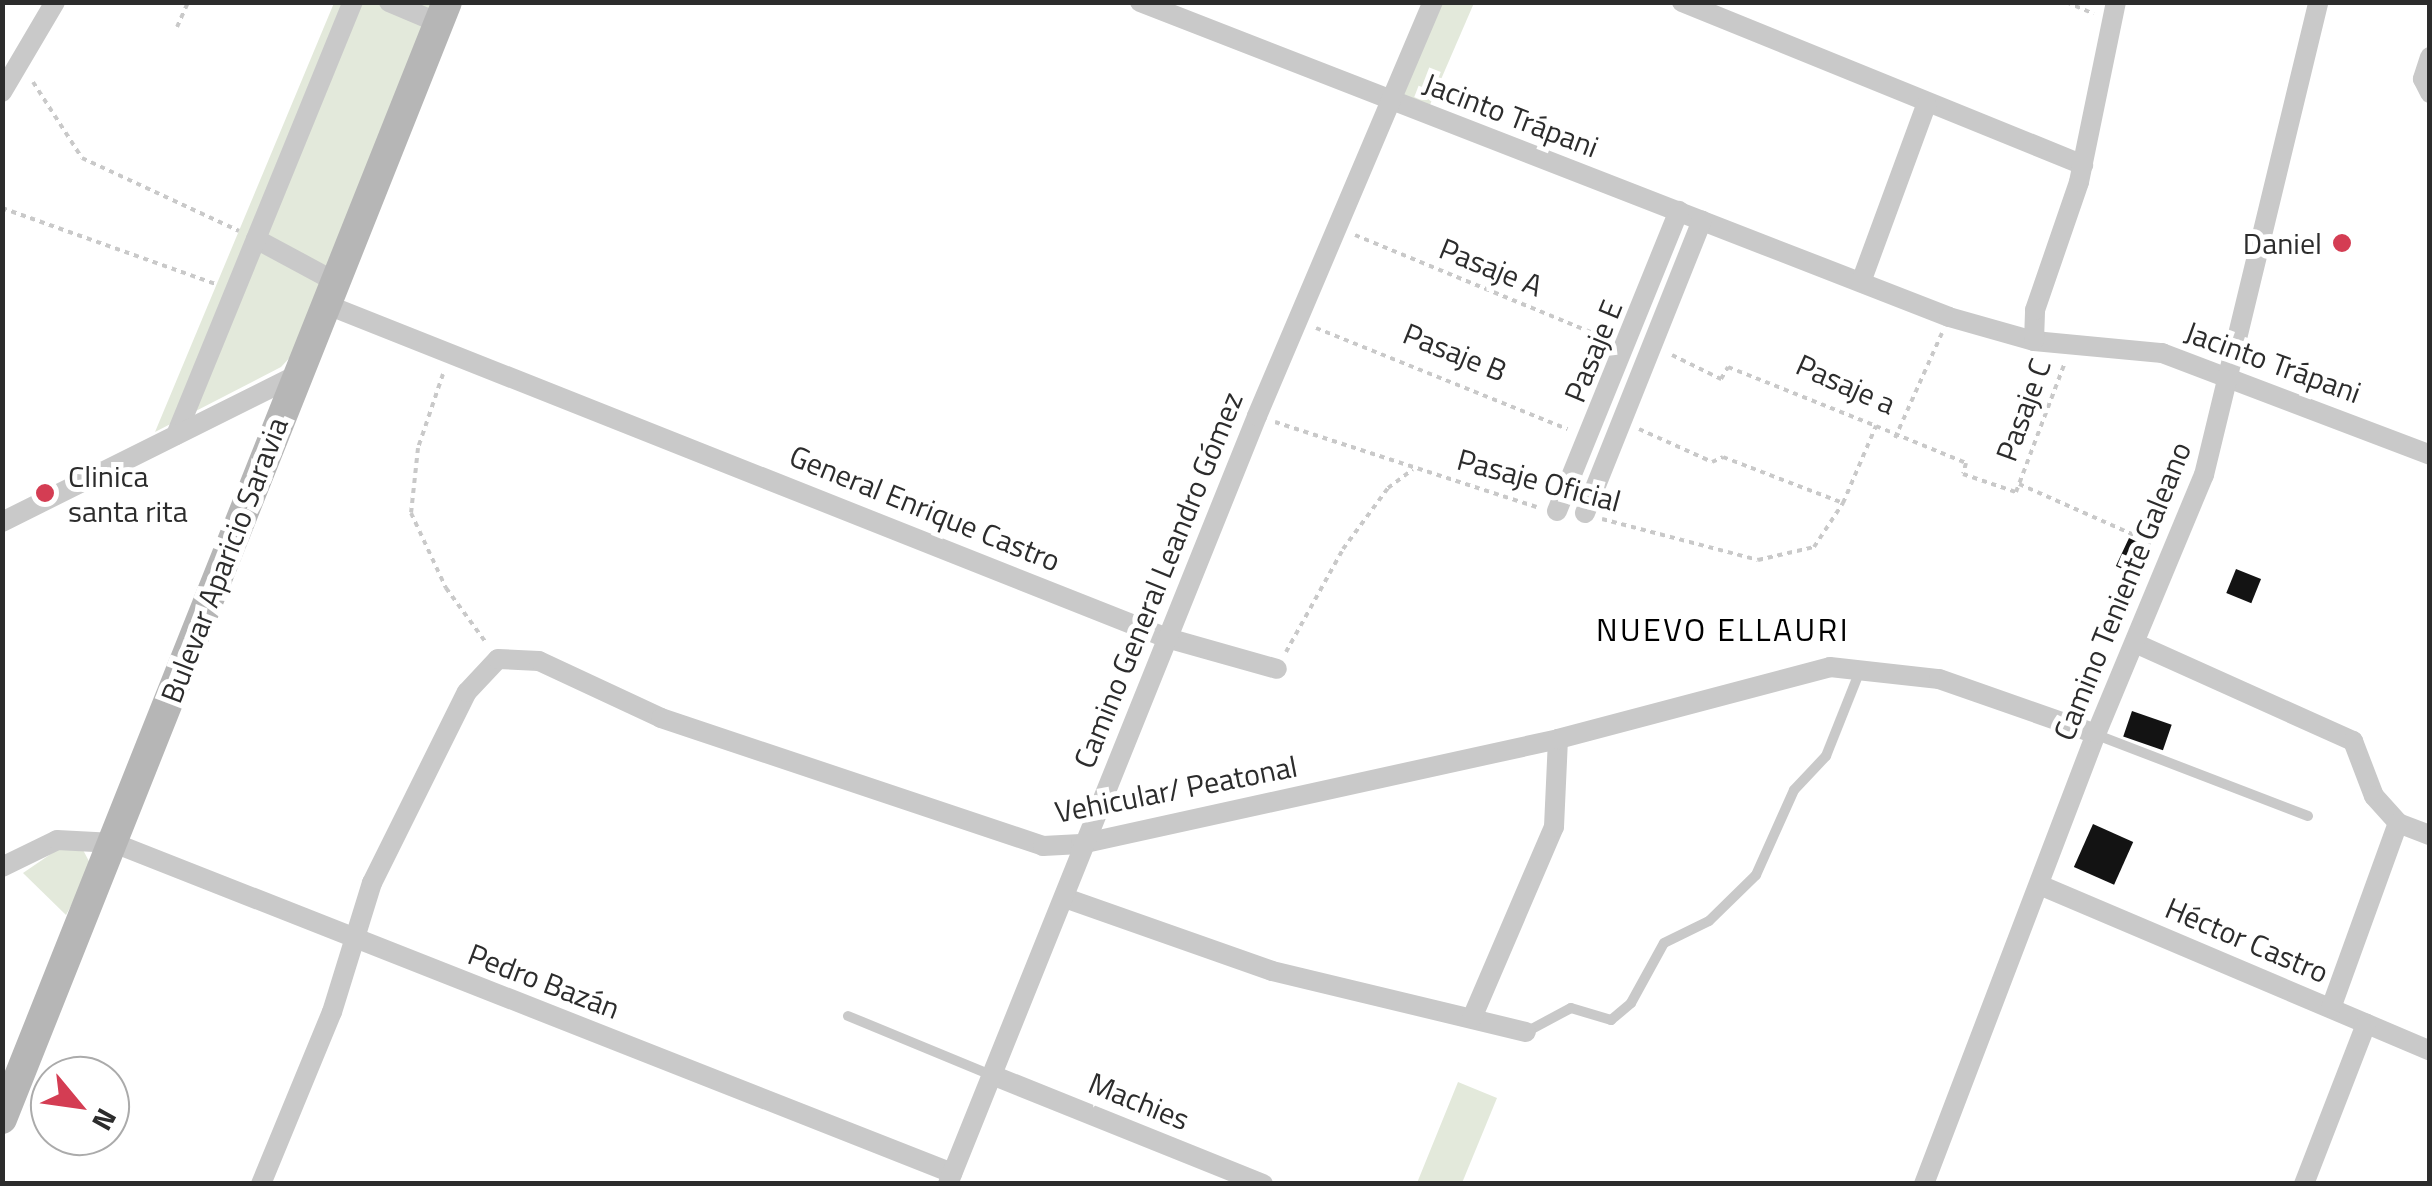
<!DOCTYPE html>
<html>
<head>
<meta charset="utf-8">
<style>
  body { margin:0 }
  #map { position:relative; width:2432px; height:1186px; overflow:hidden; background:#fff; font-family:"Titillium Web",sans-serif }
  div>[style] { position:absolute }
  .green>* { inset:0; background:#e3e9db }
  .building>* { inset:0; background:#131313; transform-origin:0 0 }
  .path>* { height:4px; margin-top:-2px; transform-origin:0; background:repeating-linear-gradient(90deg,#c9c9c9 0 5px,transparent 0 10px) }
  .lane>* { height:10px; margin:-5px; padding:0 5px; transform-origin:5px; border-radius:5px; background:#c9c9c9 }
  .street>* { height:20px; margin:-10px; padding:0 10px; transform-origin:10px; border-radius:10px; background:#c9c9c9 }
  .secondary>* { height:30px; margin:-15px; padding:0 15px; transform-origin:15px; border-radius:15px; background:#b6b6b6 }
  .dots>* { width:28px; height:28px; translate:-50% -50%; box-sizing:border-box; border:5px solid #fff; border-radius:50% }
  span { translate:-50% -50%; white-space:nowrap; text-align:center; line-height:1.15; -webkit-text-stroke:10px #fff; paint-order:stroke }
  .street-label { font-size:30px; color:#2c2c2c }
  .poi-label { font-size:30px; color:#2c2c2c }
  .right { translate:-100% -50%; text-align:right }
  .left { translate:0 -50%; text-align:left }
  .neighbourhood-label { font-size:32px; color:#000; letter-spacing:2.5px }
  .frame { position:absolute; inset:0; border:5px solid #2c2c2c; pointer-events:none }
  .north { position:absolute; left:30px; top:1056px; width:100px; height:100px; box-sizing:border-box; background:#fff; border:2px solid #ababab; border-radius:50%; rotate:119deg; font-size:28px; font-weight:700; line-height:40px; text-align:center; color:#2c2c2c }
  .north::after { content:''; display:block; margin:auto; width:35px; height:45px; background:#d43d53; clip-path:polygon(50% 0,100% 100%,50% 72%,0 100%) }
</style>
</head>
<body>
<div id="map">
  <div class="green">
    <div style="clip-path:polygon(334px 3px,436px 3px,295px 352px,281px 367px,155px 432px)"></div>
    <div style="clip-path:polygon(1433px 3px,1474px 3px,1426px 114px,1391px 101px)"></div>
    <div style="clip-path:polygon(64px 845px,82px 848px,92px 867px,66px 915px,23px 873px)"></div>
    <div style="clip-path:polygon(1458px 1082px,1497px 1098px,1462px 1183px,1417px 1183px)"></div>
  </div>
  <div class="building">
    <div style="left:2129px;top:538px;width:23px;height:31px;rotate:25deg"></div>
    <div style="left:2236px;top:569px;width:27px;height:26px;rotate:22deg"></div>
    <div style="left:2132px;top:711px;width:42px;height:27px;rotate:19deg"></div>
    <div style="left:2093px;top:824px;width:44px;height:47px;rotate:24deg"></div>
  </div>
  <div class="path">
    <div style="left:2066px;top:2px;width:30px;rotate:23deg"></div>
    <div style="left:177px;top:27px;width:27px;rotate:-66deg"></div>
    <div style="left:33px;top:82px;width:90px;rotate:57.2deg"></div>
    <div style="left:82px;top:158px;width:173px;rotate:24.9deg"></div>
    <div style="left:2px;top:208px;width:227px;rotate:19.6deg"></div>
    <div style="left:1355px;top:235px;width:270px;rotate:22.4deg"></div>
    <div style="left:1316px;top:328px;width:271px;rotate:21.9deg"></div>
    <div style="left:1672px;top:355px;width:55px;rotate:26.1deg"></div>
    <div style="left:1721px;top:379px;width:14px;rotate:-60deg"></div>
    <div style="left:1728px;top:367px;width:159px;rotate:21.7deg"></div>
    <div style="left:1876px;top:426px;width:97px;rotate:22.3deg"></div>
    <div style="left:1966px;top:463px;width:11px;rotate:105deg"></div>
    <div style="left:1963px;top:474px;width:56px;rotate:18.8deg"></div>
    <div style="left:2016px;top:492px;width:139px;rotate:-69.3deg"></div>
    <div style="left:443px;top:374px;width:78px;rotate:108.7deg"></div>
    <div style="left:418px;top:448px;width:65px;rotate:96.1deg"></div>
    <div style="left:411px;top:513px;width:83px;rotate:65deg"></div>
    <div style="left:446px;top:588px;width:69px;rotate:53.8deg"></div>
    <div style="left:1275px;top:422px;width:275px;rotate:18deg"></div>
    <div style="left:1639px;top:429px;width:80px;rotate:24.3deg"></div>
    <div style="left:1712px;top:462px;width:12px;rotate:-24deg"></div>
    <div style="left:1723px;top:457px;width:129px;rotate:21deg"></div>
    <div style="left:1895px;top:438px;width:115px;rotate:-65.9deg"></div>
    <div style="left:2019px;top:484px;width:145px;rotate:23.9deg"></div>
    <div style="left:1602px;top:519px;width:161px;rotate:14.7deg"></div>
    <div style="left:1758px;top:560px;width:57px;rotate:-13.1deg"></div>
    <div style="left:1814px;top:547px;width:53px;rotate:-56.6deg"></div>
    <div style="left:1843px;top:503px;width:84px;rotate:-66.8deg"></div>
    <div style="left:1286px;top:652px;width:118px;rotate:-61deg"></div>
    <div style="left:1343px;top:549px;width:76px;rotate:-53.6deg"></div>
    <div style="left:1388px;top:488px;width:31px;rotate:-37deg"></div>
  </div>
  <div class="lane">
    <div style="left:2097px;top:735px;width:226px;rotate:21deg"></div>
    <div style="left:848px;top:1016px;width:155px;rotate:22.4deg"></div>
    <div style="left:1526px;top:1032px;width:51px;rotate:-28.1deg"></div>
    <div style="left:1571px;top:1008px;width:42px;rotate:16.7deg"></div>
    <div style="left:1611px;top:1020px;width:26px;rotate:-40deg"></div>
    <div style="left:1631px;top:1003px;width:68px;rotate:-61.2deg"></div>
    <div style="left:1664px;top:943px;width:50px;rotate:-26.1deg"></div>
    <div style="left:1709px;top:921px;width:66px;rotate:-44.4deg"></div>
    <div style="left:1756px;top:875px;width:93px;rotate:-65.9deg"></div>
    <div style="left:1794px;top:790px;width:47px;rotate:-46.7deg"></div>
    <div style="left:1826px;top:756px;width:95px;rotate:-68.3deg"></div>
  </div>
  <div class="street">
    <div style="left:389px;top:2px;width:54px;rotate:22.8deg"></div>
    <div style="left:1140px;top:2px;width:868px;rotate:21.27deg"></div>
    <div style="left:1949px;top:317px;width:88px;rotate:15.8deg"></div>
    <div style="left:2034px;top:341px;width:129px;rotate:5.4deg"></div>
    <div style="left:2162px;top:353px;width:287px;rotate:20.8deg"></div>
    <div style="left:1682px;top:2px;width:433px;rotate:22.1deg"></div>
    <div style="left:2430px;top:57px;width:23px;rotate:108deg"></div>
    <div style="left:2423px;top:79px;width:16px;rotate:63deg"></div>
    <div style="left:2px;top:92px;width:104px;rotate:-59.5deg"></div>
    <div style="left:256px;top:239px;width:89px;rotate:28.3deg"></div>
    <div style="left:1861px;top:282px;width:189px;rotate:-69.8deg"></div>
    <div style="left:325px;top:304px;width:906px;rotate:21.64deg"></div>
    <div style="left:1167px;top:638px;width:114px;rotate:15.7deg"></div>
    <div style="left:2034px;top:341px;width:31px;rotate:-88deg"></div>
    <div style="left:2035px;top:310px;width:135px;rotate:-71deg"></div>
    <div style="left:2079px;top:182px;width:184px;rotate:-78.4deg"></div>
    <div style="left:176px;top:435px;width:468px;rotate:-67.8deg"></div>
    <div style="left:1557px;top:511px;width:324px;rotate:-67.9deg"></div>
    <div style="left:1585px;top:513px;width:315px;rotate:-68.2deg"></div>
    <div style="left:2px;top:522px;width:330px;rotate:-26.5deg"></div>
    <div style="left:2137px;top:644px;width:237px;rotate:24.2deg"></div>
    <div style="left:2353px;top:741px;width:59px;rotate:69.1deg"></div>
    <div style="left:2374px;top:796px;width:36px;rotate:48deg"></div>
    <div style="left:2398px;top:823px;width:34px;rotate:21deg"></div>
    <div style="left:2px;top:867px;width:61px;rotate:-26.1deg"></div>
    <div style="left:57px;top:840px;width:57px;rotate:3deg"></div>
    <div style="left:114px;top:843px;width:901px;rotate:21.49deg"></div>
    <div style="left:2042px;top:886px;width:422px;rotate:23deg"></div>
    <div style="left:1065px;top:898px;width:219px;rotate:19.4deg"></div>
    <div style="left:1272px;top:971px;width:261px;rotate:13.5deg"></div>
    <div style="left:2331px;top:1008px;width:197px;rotate:-70.1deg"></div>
    <div style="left:1472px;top:1018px;width:208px;rotate:-66.8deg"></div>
    <div style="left:1554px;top:827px;width:88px;rotate:-87.4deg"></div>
    <div style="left:992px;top:1075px;width:292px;rotate:21.9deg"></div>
    <div style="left:261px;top:1184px;width:186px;rotate:-67.6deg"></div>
    <div style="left:332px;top:1012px;width:135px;rotate:-72.8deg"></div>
    <div style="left:372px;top:883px;width:213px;rotate:-63.6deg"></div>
    <div style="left:467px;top:692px;width:45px;rotate:-46.8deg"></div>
    <div style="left:498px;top:659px;width:41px;rotate:2.8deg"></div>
    <div style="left:539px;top:661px;width:135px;rotate:25deg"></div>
    <div style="left:661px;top:718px;width:403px;rotate:18.5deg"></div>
    <div style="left:1043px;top:846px;width:38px;rotate:-3deg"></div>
    <div style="left:1081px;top:844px;width:488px;rotate:-12.4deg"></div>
    <div style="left:1558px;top:739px;width:281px;rotate:-14.8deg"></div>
    <div style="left:1830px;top:667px;width:110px;rotate:6.3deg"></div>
    <div style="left:1939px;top:679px;width:166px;rotate:19.3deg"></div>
    <div style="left:948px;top:1184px;width:828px;rotate:-68.08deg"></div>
    <div style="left:1257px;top:416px;width:450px;rotate:-67deg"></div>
    <div style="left:1924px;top:1184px;width:482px;rotate:-69.1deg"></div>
    <div style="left:2096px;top:734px;width:281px;rotate:-67.4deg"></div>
    <div style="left:2204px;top:475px;width:487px;rotate:-76.4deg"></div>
    <div style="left:2304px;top:1184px;width:172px;rotate:-68.8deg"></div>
  </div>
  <div class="secondary">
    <div style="left:2px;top:1119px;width:1202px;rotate:-68.28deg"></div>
  </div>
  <div class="dots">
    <div style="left:2342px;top:243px;background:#d43d53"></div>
    <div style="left:45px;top:493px;background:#d43d53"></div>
  </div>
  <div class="street-label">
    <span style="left:1511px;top:115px;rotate:21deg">Jacinto Trápani</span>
    <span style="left:1491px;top:267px;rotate:22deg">Pasaje A</span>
    <span style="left:1593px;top:351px;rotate:-68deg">Pasaje E</span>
    <span style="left:1455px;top:352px;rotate:22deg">Pasaje B</span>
    <span style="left:2273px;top:362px;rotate:20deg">Jacinto Trápani</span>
    <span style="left:1846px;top:384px;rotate:24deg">Pasaje a</span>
    <span style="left:2023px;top:410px;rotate:-70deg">Pasaje C</span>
    <span style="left:1539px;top:480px;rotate:15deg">Pasaje Oficial</span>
    <span style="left:925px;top:508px;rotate:22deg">General Enrique Castro</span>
    <span style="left:224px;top:560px;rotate:-69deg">Bulevar Aparicio Saravia</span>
    <span style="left:1158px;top:580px;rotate:-68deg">Camino General Leandro Gómez</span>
    <span style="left:2122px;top:591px;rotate:-68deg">Camino Teniente Galeano</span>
    <span style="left:1176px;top:789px;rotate:-11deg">Vehicular/ Peatonal</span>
    <span style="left:2247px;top:940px;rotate:23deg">Héctor Castro</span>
    <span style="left:544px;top:981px;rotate:21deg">Pedro Bazán</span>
    <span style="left:1139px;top:1101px;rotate:22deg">Machies</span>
  </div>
  <div class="poi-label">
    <span class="right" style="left:2322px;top:243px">Daniel</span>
    <span class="left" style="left:68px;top:493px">Clinica<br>santa rita</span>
  </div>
  <div class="neighbourhood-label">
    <span style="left:1723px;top:629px">NUEVO ELLAURI</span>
  </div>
  <div class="frame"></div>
  <div class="north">N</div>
</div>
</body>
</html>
